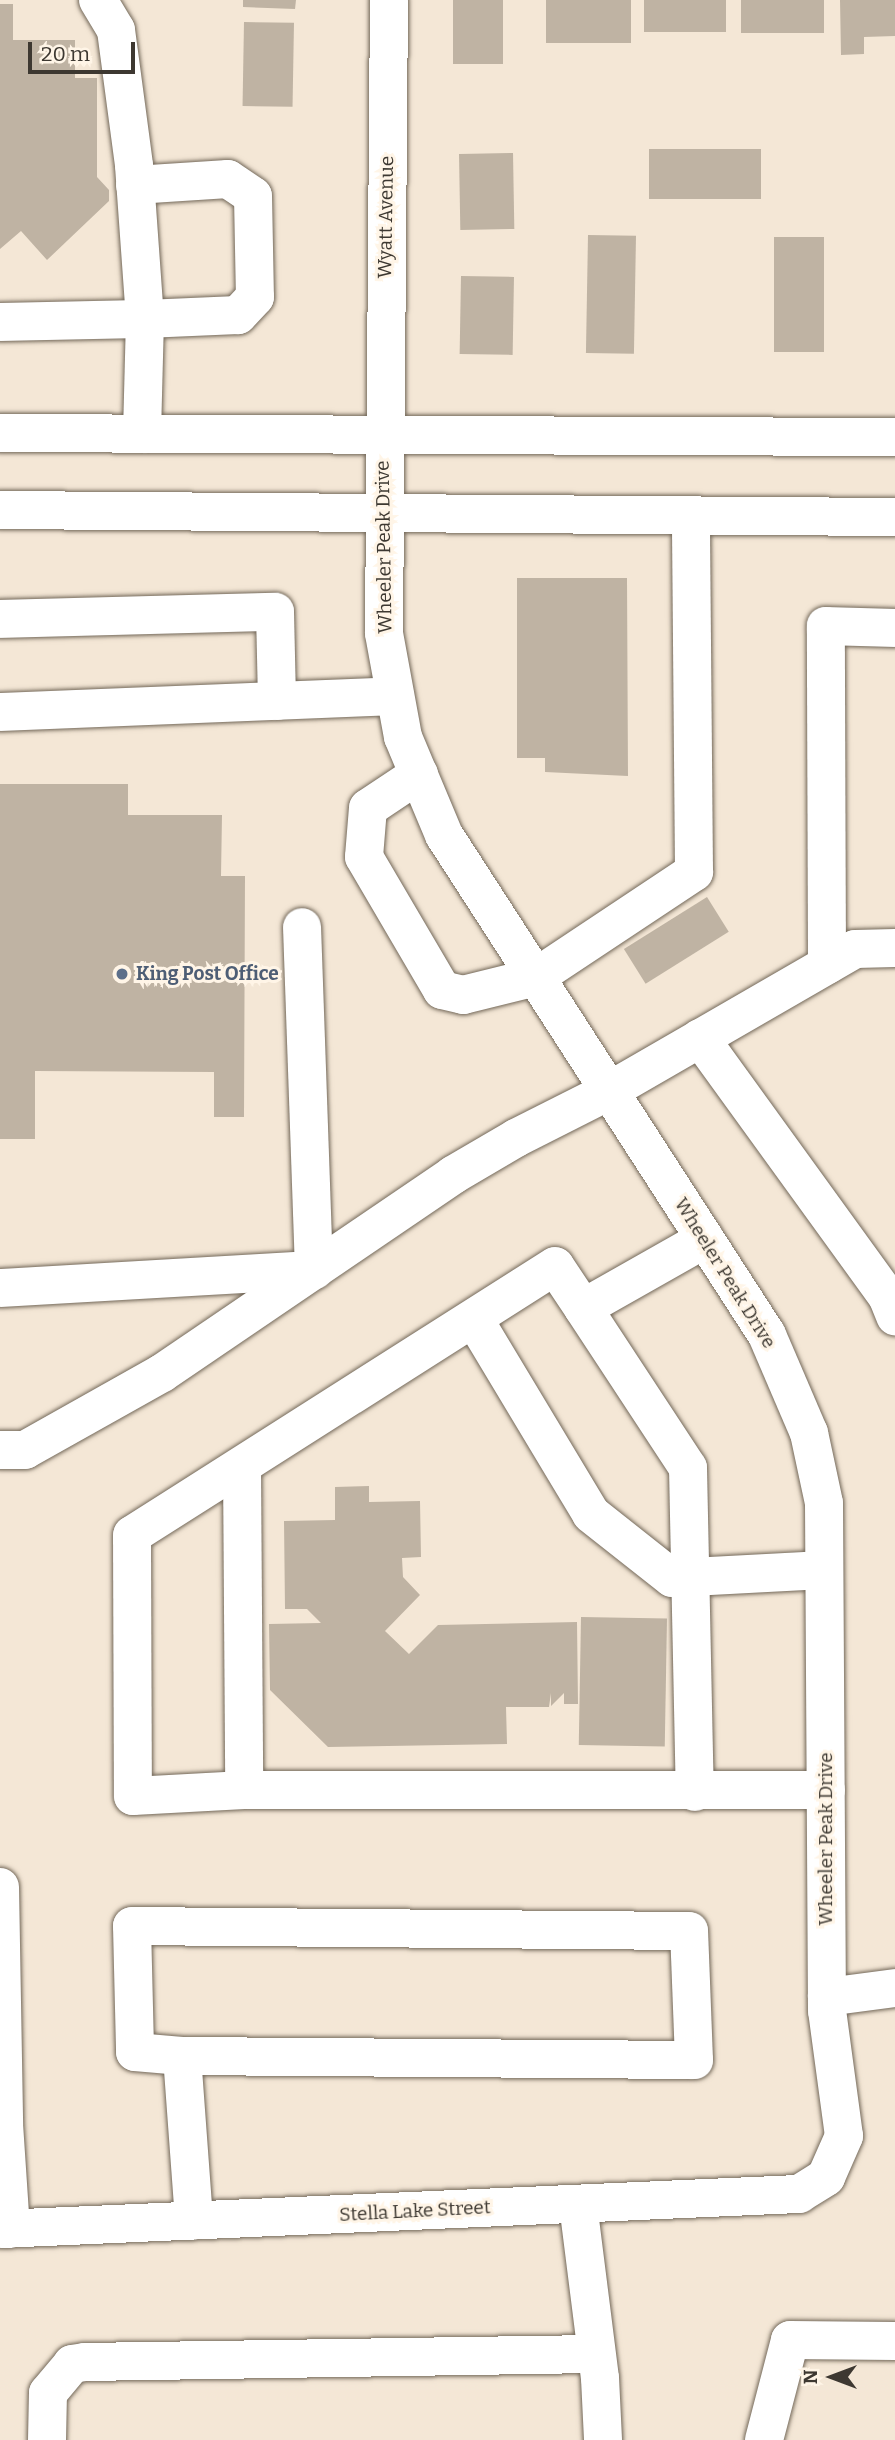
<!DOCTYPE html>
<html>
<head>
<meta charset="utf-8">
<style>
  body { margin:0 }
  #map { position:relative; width:895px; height:2440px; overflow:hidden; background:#f4e7d6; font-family:Bitter,serif }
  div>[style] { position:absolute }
  .building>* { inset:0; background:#bfb3a3; transform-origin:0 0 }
  .roads { filter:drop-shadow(0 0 2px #736859) drop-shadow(0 0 2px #736859) }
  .minor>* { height:38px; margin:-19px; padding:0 19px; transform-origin:19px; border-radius:19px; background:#fff }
  .major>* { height:38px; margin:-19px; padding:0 19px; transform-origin:19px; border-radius:19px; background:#fff }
  .dots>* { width:19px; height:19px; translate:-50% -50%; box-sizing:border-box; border:4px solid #fff5e7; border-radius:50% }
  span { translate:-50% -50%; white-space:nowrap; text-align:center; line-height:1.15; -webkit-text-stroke:6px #fff5e7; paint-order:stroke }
  .street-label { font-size:19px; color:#3d3831 }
  .service-label { font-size:19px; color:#4e5e75; font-weight:700 }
  .left { translate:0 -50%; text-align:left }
  .north { position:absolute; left:797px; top:2342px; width:70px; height:70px; -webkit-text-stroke:5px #fff5e7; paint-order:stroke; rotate:270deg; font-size:19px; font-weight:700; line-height:28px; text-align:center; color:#3d3831 }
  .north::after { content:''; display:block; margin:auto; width:24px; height:32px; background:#3d3831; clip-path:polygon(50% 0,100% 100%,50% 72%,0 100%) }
  .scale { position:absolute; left:28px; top:42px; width:107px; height:32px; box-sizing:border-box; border:4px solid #3d3831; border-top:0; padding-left:9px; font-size:21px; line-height:24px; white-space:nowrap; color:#3d3831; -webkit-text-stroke:5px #fff5e7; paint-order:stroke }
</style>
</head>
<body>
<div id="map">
  <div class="building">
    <div style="clip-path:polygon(243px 0,296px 0,295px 9px,243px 7px)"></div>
    <div style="left:453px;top:0;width:50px;height:64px"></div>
    <div style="left:546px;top:0;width:85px;height:43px"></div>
    <div style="left:644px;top:0;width:82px;height:32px"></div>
    <div style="left:741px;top:0;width:83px;height:33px"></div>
    <div style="clip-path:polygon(840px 0,895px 0,895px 36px,864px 37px,864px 54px,841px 55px)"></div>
    <div style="clip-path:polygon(0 4px,13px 4px,13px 40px,75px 40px,75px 78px,97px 78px,97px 177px,109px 190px,109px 201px,47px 260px,21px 231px,0 249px)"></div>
    <div style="left:244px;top:22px;width:50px;height:84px;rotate:1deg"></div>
    <div style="left:761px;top:149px;width:50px;height:112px;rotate:90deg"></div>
    <div style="left:513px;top:153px;width:76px;height:54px;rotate:89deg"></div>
    <div style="left:588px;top:235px;width:48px;height:118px;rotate:1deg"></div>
    <div style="left:774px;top:237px;width:50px;height:115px"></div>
    <div style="left:461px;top:276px;width:53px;height:78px;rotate:1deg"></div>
    <div style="clip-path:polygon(517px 578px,627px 578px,628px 776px,545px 772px,545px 758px,517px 758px)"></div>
    <div style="clip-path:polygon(0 784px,128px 784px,128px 815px,222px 815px,221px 876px,245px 876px,244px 1117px,214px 1117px,214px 1072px,35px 1071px,35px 1139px,0 1139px)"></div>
    <div style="left:707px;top:897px;width:41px;height:98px;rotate:58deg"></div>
    <div style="clip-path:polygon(369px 1486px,369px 1502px,420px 1501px,421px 1557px,402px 1558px,403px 1577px,420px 1595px,385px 1631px,409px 1654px,438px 1625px,577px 1622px,578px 1704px,564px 1704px,564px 1693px,551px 1706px,551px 1693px,549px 1707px,506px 1707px,507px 1744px,328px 1747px,270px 1690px,269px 1624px,321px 1623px,307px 1609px,285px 1609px,284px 1521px,335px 1520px,335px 1487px)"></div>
    <div style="left:581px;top:1617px;width:86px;height:128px;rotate:1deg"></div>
  </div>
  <div class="roads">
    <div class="minor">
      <div style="left:135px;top:185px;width:93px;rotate:-3.7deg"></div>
      <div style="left:228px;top:179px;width:30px;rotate:34deg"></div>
      <div style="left:253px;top:196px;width:101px;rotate:88.9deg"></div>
      <div style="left:255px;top:297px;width:25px;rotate:133deg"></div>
      <div style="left:238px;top:315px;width:93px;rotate:177.5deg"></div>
      <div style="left:145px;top:319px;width:115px;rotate:91.5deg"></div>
      <div style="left:0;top:322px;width:145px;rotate:-1.2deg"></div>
      <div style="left:145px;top:319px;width:154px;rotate:-94.1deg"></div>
      <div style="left:134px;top:165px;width:136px;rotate:-97.6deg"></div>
      <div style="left:116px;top:30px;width:35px;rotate:-121deg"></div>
      <div style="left:0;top:619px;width:275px;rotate:-1.5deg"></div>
      <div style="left:275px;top:612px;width:89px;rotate:88.7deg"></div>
      <div style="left:0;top:712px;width:395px;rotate:-2.3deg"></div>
      <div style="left:419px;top:774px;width:61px;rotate:146.3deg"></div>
      <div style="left:368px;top:808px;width:49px;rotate:94.7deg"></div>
      <div style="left:364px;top:857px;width:154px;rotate:59.6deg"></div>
      <div style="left:442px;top:990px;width:22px;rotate:13deg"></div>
      <div style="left:463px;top:995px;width:75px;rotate:-13.9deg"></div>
      <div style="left:536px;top:977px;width:190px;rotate:-33.6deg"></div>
      <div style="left:694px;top:872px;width:356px;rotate:-90.5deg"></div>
      <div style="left:827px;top:965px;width:339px;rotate:-90.2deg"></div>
      <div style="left:826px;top:626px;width:69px;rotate:1.7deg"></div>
      <div style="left:700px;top:1038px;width:319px;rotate:54.1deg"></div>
      <div style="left:887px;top:1296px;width:22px;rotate:68deg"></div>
      <div style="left:705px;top:1239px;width:140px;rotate:150.5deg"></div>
      <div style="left:583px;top:1308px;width:50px;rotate:-123.7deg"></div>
      <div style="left:555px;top:1266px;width:501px;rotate:147.55deg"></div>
      <div style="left:132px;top:1535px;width:261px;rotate:89.8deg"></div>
      <div style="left:133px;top:1796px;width:111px;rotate:-3.1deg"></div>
      <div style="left:244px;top:1790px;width:582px"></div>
      <div style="left:0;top:1288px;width:315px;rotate:-3.3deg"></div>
      <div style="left:314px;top:1270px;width:343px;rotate:-92deg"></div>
      <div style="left:583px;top:1308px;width:191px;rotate:56.7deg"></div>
      <div style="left:688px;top:1468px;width:324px;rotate:88.8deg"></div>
      <div style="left:474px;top:1319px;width:227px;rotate:59deg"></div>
      <div style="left:591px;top:1514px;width:103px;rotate:38.3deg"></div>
      <div style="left:672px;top:1578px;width:152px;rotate:-3deg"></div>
      <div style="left:0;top:1450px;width:25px"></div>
      <div style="left:25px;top:1450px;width:157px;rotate:-29.3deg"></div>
      <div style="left:162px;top:1373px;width:352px;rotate:-34.2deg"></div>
      <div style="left:453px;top:1175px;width:73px;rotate:-30.4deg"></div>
      <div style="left:516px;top:1138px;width:104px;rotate:-26.8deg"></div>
      <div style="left:609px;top:1091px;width:284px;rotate:-30deg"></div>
      <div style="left:855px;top:949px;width:40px;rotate:-1.4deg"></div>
      <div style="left:242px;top:1466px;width:324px;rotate:89.6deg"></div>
      <div style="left:0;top:1887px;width:237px;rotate:89deg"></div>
      <div style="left:4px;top:2124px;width:105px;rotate:86.2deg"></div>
      <div style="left:827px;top:1997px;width:69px;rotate:-7.5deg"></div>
      <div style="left:182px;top:2056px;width:512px;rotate:0.45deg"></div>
      <div style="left:694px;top:2060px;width:129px;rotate:-92.2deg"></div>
      <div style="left:689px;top:1931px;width:557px;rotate:-179.49deg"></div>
      <div style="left:132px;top:1926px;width:126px;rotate:88.6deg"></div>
      <div style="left:135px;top:2052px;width:47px;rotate:4.9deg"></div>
      <div style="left:182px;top:2056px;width:165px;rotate:85.8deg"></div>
      <div style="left:578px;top:2204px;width:175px;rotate:82.8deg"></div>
      <div style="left:600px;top:2378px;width:62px;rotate:87.2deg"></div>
      <div style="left:0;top:2229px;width:800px;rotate:-2.51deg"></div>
      <div style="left:799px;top:2194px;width:32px;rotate:-32deg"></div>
      <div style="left:826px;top:2177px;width:45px;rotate:-66.3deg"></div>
      <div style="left:844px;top:2136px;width:126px;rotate:-97.7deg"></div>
      <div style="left:827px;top:2011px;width:508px;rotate:-90.34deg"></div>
      <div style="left:824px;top:1503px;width:72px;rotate:-102.1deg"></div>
      <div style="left:809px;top:1433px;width:107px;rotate:-113.2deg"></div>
      <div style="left:767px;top:1335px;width:595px;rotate:-122.86deg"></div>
      <div style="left:444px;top:835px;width:106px;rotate:-112.7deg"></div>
      <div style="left:403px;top:737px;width:106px;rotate:-100.4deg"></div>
      <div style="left:384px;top:633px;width:633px;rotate:-89.55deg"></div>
      <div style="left:47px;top:2440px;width:47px;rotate:-88.8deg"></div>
      <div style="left:48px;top:2393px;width:38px;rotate:-50deg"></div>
      <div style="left:72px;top:2364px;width:13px;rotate:-9deg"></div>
      <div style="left:85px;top:2362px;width:509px;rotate:-0.9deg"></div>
      <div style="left:764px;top:2440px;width:103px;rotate:-75.4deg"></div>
      <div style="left:790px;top:2340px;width:105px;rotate:0.5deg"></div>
    </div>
    <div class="major">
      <div style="left:0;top:433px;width:895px;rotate:0.26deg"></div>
      <div style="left:0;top:510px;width:895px;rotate:0.45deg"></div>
    </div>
  </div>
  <div class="dots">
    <div style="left:122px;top:974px;background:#5c6f8a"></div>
  </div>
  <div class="street-label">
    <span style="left:386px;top:217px;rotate:-89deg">Wyatt Avenue</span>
    <span style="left:384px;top:547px;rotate:-91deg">Wheeler Peak Drive</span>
    <span style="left:725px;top:1273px;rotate:58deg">Wheeler Peak Drive</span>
    <span style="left:826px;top:1839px;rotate:-90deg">Wheeler Peak Drive</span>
    <span style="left:415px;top:2211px;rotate:-3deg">Stella Lake Street</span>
  </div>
  <div class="service-label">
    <span class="left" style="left:136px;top:974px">King Post Office</span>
  </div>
  <div class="north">N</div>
  <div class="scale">20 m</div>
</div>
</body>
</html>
